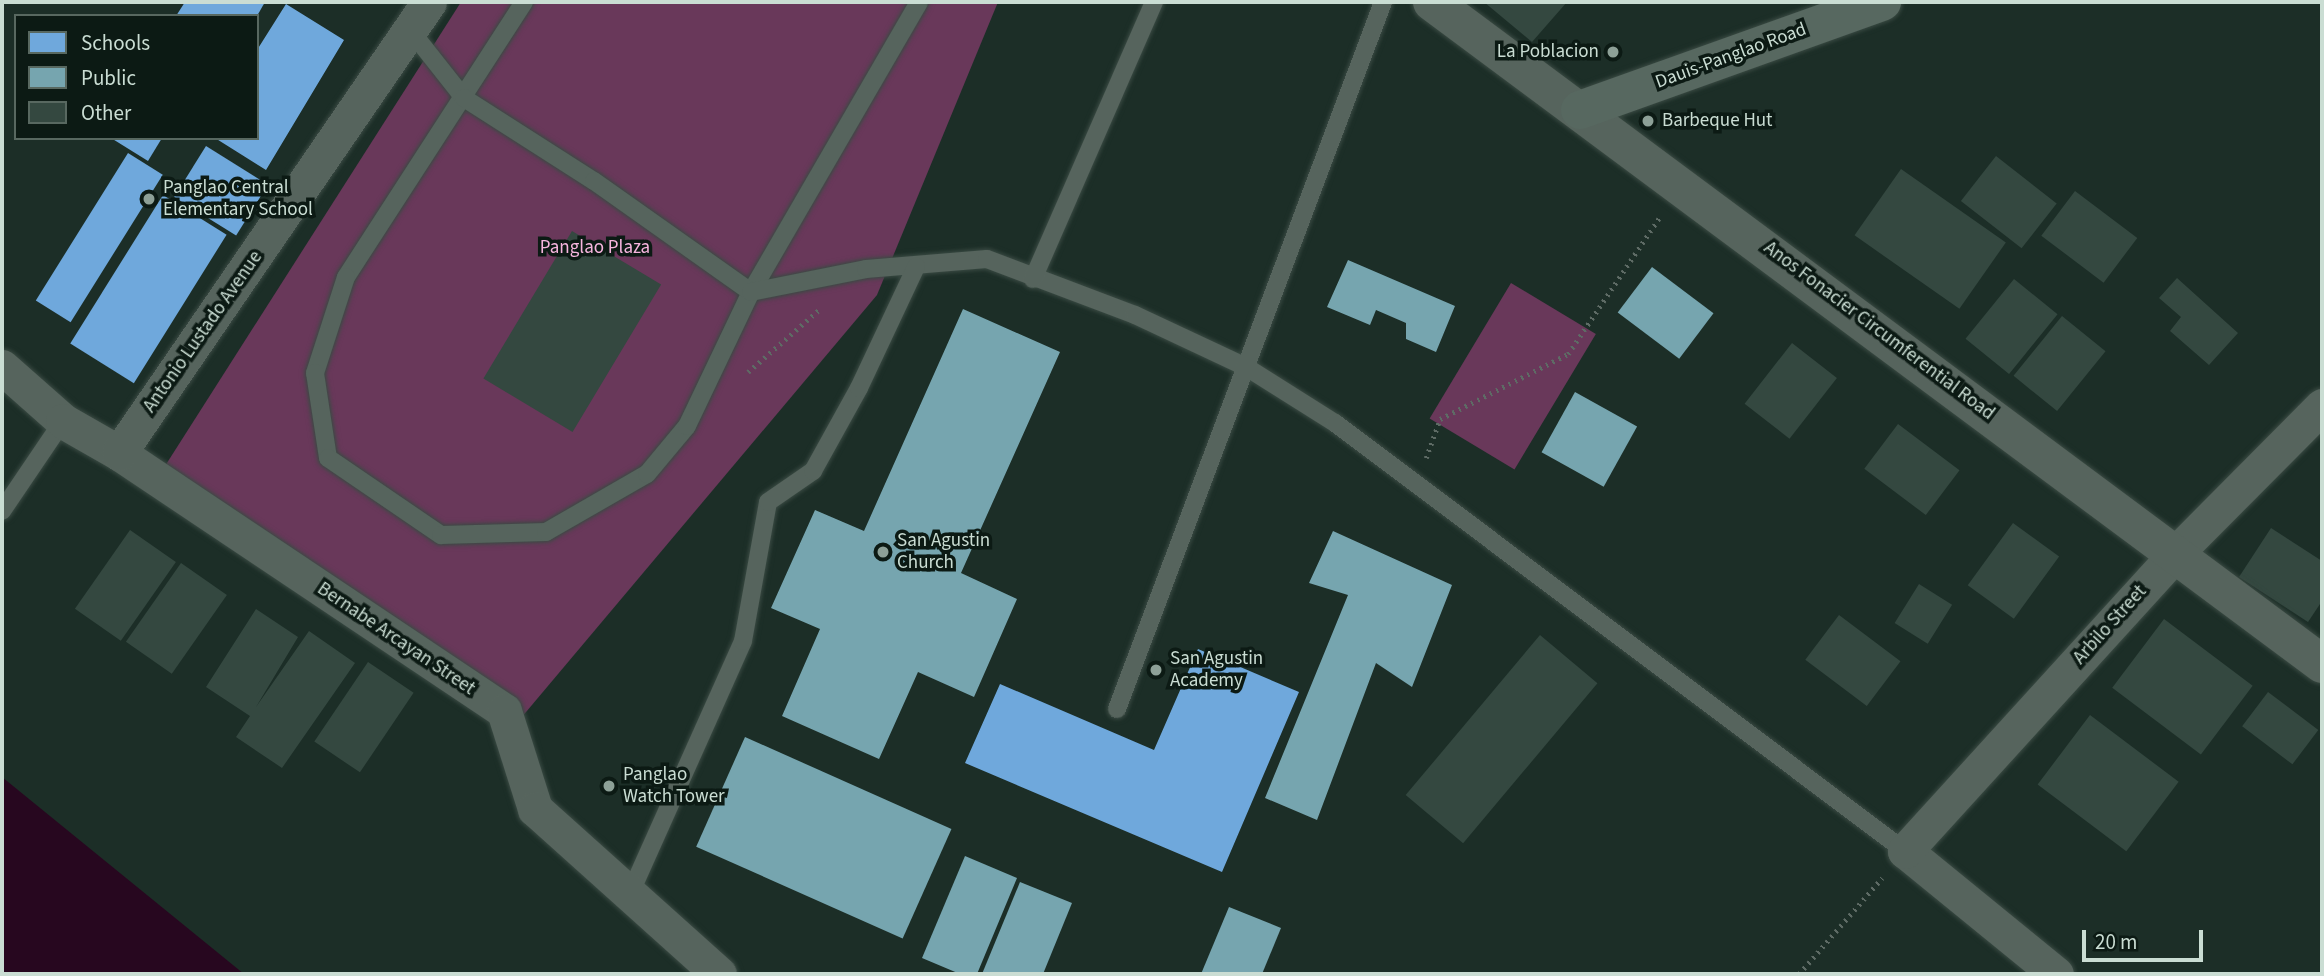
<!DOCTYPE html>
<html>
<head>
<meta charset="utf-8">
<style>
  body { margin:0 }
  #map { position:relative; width:2324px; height:976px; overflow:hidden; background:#1c2e27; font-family:"Source Sans 3",sans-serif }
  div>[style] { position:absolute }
  .green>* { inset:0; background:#69385a; transform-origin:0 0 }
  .water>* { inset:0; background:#27071f }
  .schools>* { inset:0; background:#6fa8dc; transform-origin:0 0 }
  .public>* { inset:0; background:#76a5af; transform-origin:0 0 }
  .building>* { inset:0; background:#344840; transform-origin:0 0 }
  .path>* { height:4.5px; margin-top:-2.25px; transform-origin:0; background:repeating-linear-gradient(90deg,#5e6b65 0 2px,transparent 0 7px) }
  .roads { filter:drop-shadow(0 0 2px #3a4a43) drop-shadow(0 0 2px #3a4a43) }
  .lane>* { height:18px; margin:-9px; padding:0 9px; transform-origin:9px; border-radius:9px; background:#56645d }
  .street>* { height:35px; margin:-17.5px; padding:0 17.5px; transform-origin:17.5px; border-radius:17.5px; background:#56645d }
  .secondary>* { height:38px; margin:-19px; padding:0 19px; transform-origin:19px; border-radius:19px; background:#56645d }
  .primary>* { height:38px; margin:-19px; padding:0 19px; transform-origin:19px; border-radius:19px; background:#576860 }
  .dots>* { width:19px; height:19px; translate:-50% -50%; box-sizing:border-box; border:4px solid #0c1a14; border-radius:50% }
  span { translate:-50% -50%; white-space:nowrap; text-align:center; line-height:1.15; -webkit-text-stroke:7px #0c1a14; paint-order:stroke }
  .poi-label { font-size:19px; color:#caddd3 }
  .right { translate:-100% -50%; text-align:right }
  .left { translate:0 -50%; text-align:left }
  .street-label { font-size:19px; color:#caddd3 }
  .park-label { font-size:19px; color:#f6b5de }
  .frame { position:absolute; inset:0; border:4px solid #caddd3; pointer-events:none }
  .legend { position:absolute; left:14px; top:14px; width:245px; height:126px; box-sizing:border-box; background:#0c1a14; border:2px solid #586860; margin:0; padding:9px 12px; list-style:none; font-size:21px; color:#caddd3 }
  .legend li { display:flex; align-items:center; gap:14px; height:35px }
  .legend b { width:35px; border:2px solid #586860 }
  .scale { position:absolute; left:2082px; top:930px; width:121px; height:32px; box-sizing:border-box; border:4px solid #caddd3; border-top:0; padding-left:9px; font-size:21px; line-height:24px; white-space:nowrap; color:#caddd3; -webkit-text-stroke:5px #0c1a14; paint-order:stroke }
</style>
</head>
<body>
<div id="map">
  <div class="green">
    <div style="clip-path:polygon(461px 2px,998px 2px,877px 295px,521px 718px,165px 466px)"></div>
    <div style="left:1511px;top:283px;width:99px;height:158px;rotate:31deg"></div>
  </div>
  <div class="water">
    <div style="clip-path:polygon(2px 777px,244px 974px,2px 974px)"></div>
  </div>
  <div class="schools">
    <div style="clip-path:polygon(185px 2px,265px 2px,257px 16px,176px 16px)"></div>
    <div style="clip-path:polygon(286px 4px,344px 40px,266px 170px,215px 138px,257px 138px,257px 50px)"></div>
    <div style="clip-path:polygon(111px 138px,162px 138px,148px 161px)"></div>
    <div style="left:206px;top:146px;width:73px;height:60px;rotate:32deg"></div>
    <div style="left:128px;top:153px;width:41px;height:174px;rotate:32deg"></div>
    <div style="left:163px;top:195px;width:75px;height:175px;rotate:32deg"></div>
    <div style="clip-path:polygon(1198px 649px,1299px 692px,1222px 872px,965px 763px,1000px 684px,1154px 750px)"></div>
  </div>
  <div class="public">
    <div style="clip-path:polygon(1348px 260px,1455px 306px,1436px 352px,1406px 339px,1406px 323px,1376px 310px,1370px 325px,1327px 307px)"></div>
    <div style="left:1652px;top:267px;width:77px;height:57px;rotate:37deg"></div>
    <div style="clip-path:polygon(963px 309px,1060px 352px,961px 573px,1017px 599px,974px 697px,918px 672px,879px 759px,782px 716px,820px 629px,771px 608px,815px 510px,864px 531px)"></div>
    <div style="left:1575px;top:392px;width:71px;height:69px;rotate:29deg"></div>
    <div style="clip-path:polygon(1333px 531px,1452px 585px,1412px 687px,1376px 663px,1317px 820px,1265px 798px,1348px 595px,1309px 583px)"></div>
    <div style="left:745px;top:737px;width:226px;height:120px;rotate:24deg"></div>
    <div style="clip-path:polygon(965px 856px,1017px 878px,977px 974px,960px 974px,922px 958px)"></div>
    <div style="clip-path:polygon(1020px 882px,1072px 903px,1043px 974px,982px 974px)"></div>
    <div style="clip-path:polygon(1229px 907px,1281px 928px,1262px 974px,1201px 974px)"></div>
  </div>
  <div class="building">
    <div style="clip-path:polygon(1484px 2px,1567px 2px,1532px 42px)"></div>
    <div style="left:1996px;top:156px;width:77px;height:57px;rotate:38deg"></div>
    <div style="left:1901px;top:169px;width:128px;height:81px;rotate:35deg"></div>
    <div style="left:2075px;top:191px;width:78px;height:56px;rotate:37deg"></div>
    <div style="left:572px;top:231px;width:104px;height:172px;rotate:31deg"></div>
    <div style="clip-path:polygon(2177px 278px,2238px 333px,2209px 365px,2170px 331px,2181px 317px,2159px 298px)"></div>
    <div style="left:2014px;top:279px;width:56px;height:77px;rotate:39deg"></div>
    <div style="left:2062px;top:316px;width:56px;height:77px;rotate:39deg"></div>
    <div style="left:1792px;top:343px;width:57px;height:77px;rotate:38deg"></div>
    <div style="left:1898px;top:424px;width:77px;height:56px;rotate:37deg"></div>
    <div style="left:2013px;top:523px;width:57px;height:77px;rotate:36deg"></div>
    <div style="clip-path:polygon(2271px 528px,2322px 561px,2322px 601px,2308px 622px,2239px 577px)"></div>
    <div style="left:130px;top:530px;width:56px;height:96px;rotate:35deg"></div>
    <div style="left:181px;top:563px;width:56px;height:96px;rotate:35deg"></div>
    <div style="left:1919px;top:584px;width:39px;height:46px;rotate:32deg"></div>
    <div style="clip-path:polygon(256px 609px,298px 637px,256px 707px,309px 631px,355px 663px,282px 768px,236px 737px,250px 716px,206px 687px)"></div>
    <div style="left:1839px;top:615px;width:77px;height:56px;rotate:37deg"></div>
    <div style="left:2164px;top:619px;width:111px;height:86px;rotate:37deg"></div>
    <div style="left:1540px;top:635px;width:75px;height:209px;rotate:40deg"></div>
    <div style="left:368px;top:662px;width:55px;height:96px;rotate:34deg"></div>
    <div style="left:2268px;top:692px;width:63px;height:43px;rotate:37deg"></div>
    <div style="left:2090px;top:715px;width:111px;height:87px;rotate:37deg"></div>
  </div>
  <div class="path">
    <div style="left:748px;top:372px;width:96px;rotate:-41.2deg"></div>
    <div style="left:1426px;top:458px;width:41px;rotate:-70.3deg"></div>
    <div style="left:1440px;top:419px;width:144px;rotate:-26.9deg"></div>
    <div style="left:1568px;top:354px;width:164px;rotate:-56.2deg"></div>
    <div style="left:1799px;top:974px;width:127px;rotate:-49.2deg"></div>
  </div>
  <div class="roads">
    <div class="lane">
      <div style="left:524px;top:2px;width:328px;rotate:122.9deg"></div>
      <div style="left:346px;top:277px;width:101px;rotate:107.9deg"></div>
      <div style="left:315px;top:373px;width:86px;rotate:81.3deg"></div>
      <div style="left:328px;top:458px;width:137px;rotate:34.3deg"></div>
      <div style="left:441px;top:535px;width:105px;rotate:-1.6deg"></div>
      <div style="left:546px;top:532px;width:116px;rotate:-29.9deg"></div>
      <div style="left:647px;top:474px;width:62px;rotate:-50.2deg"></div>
      <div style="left:687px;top:426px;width:148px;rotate:-64.5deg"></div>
      <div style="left:751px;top:292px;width:335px;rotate:-59.9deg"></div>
      <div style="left:411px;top:31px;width:85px;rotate:51.7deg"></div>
      <div style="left:464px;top:98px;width:154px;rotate:32.6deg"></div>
      <div style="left:594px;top:181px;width:192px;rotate:35.3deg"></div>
      <div style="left:751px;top:292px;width:117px;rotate:-11.3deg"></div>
      <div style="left:866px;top:269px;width:121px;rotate:-4.7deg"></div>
      <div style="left:987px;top:259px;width:158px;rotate:20.7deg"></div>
      <div style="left:1135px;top:315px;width:123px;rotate:25.1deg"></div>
      <div style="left:1246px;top:367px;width:105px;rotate:32.2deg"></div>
      <div style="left:1335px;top:423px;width:713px;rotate:36.9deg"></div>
      <div style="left:1033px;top:279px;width:302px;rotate:-66.4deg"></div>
      <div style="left:2px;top:511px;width:109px;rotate:-55.9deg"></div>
      <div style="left:1117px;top:709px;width:755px;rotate:-69.38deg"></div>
      <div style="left:629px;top:896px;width:279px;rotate:-65.9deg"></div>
      <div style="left:743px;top:641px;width:141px;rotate:-79.8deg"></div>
      <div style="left:768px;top:502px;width:55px;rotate:-34.6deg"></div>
      <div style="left:813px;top:471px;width:95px;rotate:-61deg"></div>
      <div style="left:859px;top:388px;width:134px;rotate:-64.8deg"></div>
    </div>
    <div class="street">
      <div style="left:2px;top:367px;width:81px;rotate:41.5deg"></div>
      <div style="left:63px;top:421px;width:64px;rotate:29.7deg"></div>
      <div style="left:119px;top:453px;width:463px;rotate:33.8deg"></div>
      <div style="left:504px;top:711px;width:103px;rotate:72.4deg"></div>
      <div style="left:535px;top:809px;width:247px;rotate:41.9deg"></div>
      <div style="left:119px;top:453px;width:547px;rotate:-55.5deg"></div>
      <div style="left:2056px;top:974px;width:195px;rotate:-140.8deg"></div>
      <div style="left:1905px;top:851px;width:403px;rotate:-47.7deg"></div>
      <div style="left:2176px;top:553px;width:207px;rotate:-45.2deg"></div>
    </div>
    <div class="secondary">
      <div style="left:1432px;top:2px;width:1109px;rotate:36.64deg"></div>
    </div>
    <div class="primary">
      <div style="left:1580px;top:110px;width:321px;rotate:-19.7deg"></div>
    </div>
  </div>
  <div class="dots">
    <div style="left:1613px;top:52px;background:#8da097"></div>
    <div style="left:1648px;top:121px;background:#8da097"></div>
    <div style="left:149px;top:199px;background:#8da097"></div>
    <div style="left:883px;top:552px;background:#8da097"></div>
    <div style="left:1156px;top:670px;background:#8da097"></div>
    <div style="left:609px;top:786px;background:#8da097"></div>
  </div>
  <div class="poi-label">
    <span class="right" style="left:1599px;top:52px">La Poblacion</span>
    <span class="left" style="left:1662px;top:121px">Barbeque Hut</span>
    <span class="left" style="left:163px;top:199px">Panglao Central<br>Elementary School</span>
    <span class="left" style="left:897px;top:552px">San Agustin<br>Church</span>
    <span class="left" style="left:1170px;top:670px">San Agustin<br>Academy</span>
    <span class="left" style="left:623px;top:786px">Panglao<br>Watch Tower</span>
  </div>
  <div class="street-label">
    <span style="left:1731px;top:56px;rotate:-20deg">Dauis-Panglao Road</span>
    <span style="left:1879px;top:331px;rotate:37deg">Anos Fonacier Circumferential Road</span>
    <span style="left:203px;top:332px;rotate:-55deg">Antonio Lustado Avenue</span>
    <span style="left:2110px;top:625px;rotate:-48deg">Arbilo Street</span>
    <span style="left:396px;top:639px;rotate:34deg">Bernabe Arcayan Street</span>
  </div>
  <div class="park-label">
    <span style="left:595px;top:248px">Panglao Plaza</span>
  </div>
  <div class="frame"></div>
  <ul class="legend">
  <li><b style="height:19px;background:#6fa8dc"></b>Schools</li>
  <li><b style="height:19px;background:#76a5af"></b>Public</li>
  <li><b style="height:19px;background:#344840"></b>Other</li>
  </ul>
  <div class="scale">20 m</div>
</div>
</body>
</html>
